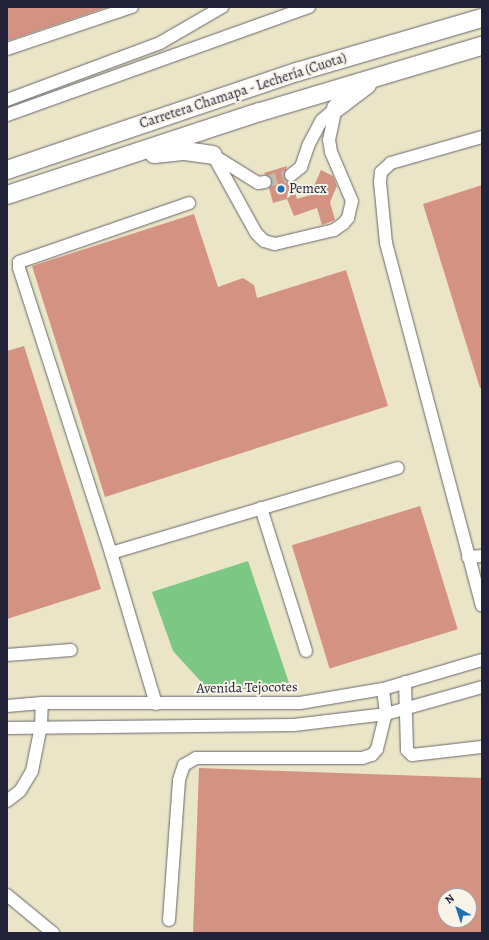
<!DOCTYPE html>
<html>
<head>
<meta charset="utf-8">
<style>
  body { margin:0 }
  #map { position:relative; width:489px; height:940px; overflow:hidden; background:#ebe5c8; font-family:Alegreya,serif }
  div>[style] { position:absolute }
  .green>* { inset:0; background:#7dc784 }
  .building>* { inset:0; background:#d49283; transform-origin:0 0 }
  .minor-tunnel>* { height:12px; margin-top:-6px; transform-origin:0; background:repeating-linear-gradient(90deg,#c3beac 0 12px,transparent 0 18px) }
  .roads { filter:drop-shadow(0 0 1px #68666c) drop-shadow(0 0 1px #68666c) }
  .minor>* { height:12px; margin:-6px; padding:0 6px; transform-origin:6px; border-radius:6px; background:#fff }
  .highway>* { height:18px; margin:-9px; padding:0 9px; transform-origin:9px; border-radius:9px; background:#fff }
  .dots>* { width:11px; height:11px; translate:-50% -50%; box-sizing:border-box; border:2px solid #f7f3e8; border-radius:50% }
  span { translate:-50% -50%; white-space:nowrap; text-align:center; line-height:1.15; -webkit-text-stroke:4px #f7f3e8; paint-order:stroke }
  .street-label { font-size:14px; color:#22223b }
  .poi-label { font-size:14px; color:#22223b }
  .left { translate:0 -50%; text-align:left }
  .frame { position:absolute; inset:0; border:8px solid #22223b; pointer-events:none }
  .north { position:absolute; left:437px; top:888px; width:40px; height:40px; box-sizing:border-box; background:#f7f3e8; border:1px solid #a29fa3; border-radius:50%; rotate:321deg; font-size:11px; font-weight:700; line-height:16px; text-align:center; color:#22223b }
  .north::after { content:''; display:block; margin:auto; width:14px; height:18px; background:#1f6fb2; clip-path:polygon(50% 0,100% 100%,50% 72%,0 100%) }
</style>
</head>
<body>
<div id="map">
  <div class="green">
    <div style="clip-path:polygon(248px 561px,289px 683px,265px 691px,205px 686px,173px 651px,152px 592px)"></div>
  </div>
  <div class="building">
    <div style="clip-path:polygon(7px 7px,108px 7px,7px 41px)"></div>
    <div style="clip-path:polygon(287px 166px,284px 177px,288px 182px,292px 182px,297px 199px,310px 195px,321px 170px,333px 176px,337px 186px,330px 202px,335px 220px,322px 225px,317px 208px,294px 216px,287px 199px,273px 203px,269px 188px,272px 181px,264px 173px)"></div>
    <div style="clip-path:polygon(482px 185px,482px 388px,480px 388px,423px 204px)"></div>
    <div style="clip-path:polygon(194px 214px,218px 287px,243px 278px,254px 285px,257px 298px,346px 270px,388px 406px,105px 497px,32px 266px)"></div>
    <div style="clip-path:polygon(24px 346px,101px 589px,7px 619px,7px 351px)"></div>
    <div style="left:420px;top:506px;width:129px;height:134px;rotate:73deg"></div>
    <div style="clip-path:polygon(evenodd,199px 768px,482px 778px,482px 933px,193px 933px,199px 768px,445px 896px,469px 896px,469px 920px,445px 920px,445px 896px)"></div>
  </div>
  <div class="minor-tunnel">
    <div style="left:265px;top:182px;width:27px;rotate:-15deg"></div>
  </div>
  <div class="roads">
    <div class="minor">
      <div style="left:7px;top:49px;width:132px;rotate:-18.6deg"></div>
      <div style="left:7px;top:100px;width:163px;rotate:-20.4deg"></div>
      <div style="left:160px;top:43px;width:72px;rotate:-30.1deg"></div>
      <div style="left:7px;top:115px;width:321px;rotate:-19.7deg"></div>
      <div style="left:482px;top:137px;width:95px;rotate:164.1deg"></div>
      <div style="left:391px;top:163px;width:13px;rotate:138deg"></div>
      <div style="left:381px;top:172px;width:10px;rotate:96deg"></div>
      <div style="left:380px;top:182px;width:61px;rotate:84.4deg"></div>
      <div style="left:386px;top:243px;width:375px;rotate:75.2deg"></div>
      <div style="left:213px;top:155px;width:89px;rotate:61.1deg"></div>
      <div style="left:256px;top:233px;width:11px;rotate:45deg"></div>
      <div style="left:264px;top:241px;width:11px;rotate:15deg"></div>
      <div style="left:275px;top:244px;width:61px;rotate:-13.3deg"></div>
      <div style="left:334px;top:230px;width:11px;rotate:-34deg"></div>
      <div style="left:343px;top:224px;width:8px;rotate:-50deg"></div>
      <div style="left:348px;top:218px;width:17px;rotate:-77deg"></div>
      <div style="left:352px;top:201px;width:53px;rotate:-113.2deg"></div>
      <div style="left:331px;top:152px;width:12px;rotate:-99deg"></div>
      <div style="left:329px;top:140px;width:33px;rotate:-78deg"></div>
      <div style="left:213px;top:155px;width:53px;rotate:31.9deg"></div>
      <div style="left:258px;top:183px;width:7px;rotate:-8deg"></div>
      <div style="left:291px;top:175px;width:13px;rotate:-39deg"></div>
      <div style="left:301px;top:167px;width:24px;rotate:-71deg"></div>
      <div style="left:309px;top:144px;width:27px;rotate:-62deg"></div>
      <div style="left:322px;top:120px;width:18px;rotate:-41deg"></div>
      <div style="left:261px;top:508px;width:150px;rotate:72.5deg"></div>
      <div style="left:111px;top:553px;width:299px;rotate:-16.5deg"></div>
      <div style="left:468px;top:557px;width:14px;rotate:-4deg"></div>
      <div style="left:7px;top:655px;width:64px;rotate:-4.5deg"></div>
      <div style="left:405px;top:682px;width:68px;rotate:88.3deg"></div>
      <div style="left:407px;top:750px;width:7px;rotate:45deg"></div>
      <div style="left:412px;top:755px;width:70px;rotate:-6.5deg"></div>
      <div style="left:156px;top:704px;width:158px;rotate:-106.6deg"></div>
      <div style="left:111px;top:553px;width:299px;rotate:-107.9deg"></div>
      <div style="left:19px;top:268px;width:6px;rotate:-90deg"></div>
      <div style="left:19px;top:262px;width:180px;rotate:-19.1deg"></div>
      <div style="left:7px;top:706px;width:35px;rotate:-5deg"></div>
      <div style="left:42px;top:703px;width:258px"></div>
      <div style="left:300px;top:703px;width:84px;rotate:-9.6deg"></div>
      <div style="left:383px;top:689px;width:103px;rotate:-16.3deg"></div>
      <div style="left:7px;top:728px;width:287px;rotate:-0.6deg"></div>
      <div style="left:294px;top:725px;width:93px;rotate:-6.8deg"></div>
      <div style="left:386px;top:714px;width:100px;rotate:-15.7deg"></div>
      <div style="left:7px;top:801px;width:16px;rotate:-38deg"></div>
      <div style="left:20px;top:791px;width:23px;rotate:-59deg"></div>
      <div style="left:32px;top:771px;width:46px;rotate:-78.7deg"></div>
      <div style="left:41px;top:726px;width:23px;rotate:-88deg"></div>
      <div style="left:7px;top:895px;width:60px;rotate:39.6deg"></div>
      <div style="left:169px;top:920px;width:140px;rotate:-85.9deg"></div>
      <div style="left:179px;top:780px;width:16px;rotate:-72deg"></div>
      <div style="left:184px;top:765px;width:14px;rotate:-30deg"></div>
      <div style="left:196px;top:758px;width:166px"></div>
      <div style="left:362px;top:758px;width:10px;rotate:-17deg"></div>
      <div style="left:372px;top:755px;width:8px;rotate:-50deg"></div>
      <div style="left:377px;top:749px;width:36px;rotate:-76deg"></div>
      <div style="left:386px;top:714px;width:25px;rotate:-97deg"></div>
    </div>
    <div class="highway">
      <div style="left:336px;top:108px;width:39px;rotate:-37deg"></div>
      <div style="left:154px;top:154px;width:31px;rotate:-6deg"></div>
      <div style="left:185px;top:151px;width:28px;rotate:8deg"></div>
      <div style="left:7px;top:170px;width:306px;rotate:-18.7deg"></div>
      <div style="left:297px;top:72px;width:193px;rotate:-16.3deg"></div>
      <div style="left:7px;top:195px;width:266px;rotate:-18.2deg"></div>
      <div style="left:260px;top:112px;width:232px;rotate:-16.6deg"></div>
    </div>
  </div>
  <div class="dots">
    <div style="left:281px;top:189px;background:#1f6fb2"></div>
  </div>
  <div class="street-label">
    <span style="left:243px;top:91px;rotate:-18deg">Carretera Chamapa - Lechería (Cuota)</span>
    <span style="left:247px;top:688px;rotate:-1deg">Avenida Tejocotes</span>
  </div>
  <div class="poi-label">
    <span class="left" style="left:289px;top:189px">Pemex</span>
  </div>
  <div class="frame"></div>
  <div class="north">N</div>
</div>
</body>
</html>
